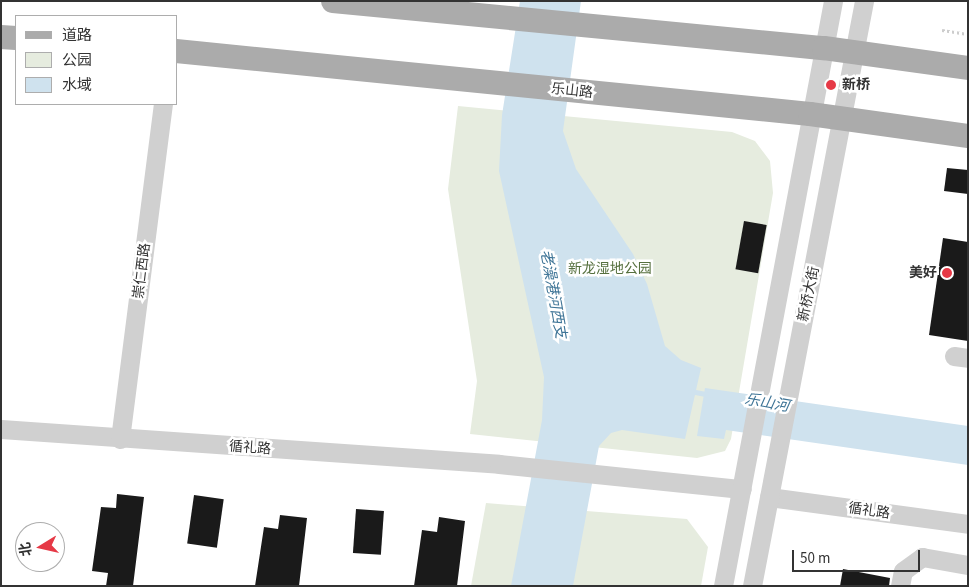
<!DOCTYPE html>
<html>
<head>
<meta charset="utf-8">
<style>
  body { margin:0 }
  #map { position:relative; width:969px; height:587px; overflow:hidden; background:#fff; font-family:"Source Sans 3","Noto Sans SC",sans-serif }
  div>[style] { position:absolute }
  .green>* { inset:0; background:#e6ecdf }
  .water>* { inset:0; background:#cfe2ee }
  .stream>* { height:5px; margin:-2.5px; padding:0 2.5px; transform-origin:2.5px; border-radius:2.5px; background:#cfe2ee }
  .building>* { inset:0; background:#1a1a1a; transform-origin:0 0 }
  .path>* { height:3px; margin-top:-1.5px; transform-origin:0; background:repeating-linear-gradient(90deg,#cdcdcd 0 2.5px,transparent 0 5px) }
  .minor>* { height:19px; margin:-9.5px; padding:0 9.5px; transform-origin:9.5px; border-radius:9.5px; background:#d0d0d0 }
  .major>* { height:24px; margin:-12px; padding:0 12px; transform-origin:12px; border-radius:12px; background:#ababab }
  .dots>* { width:14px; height:14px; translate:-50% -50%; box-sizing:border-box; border:2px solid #fff; border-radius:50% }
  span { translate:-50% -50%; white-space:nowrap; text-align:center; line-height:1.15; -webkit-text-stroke:5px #fff; paint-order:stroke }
  .poi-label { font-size:14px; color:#333; font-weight:700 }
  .left { translate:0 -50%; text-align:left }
  .right { translate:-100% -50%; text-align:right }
  .street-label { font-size:14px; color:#333 }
  .park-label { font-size:14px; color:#56703f }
  .water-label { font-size:15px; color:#3f7597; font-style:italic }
  .frame { position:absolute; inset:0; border:2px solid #333; pointer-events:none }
  .legend { position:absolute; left:15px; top:15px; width:162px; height:90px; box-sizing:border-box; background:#fff; border:1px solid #adadad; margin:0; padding:6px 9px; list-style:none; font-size:15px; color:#333 }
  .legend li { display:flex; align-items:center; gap:10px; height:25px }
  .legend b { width:25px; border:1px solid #adadad }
  .north { position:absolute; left:15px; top:522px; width:50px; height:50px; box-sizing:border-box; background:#fff; border:1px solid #adadad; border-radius:50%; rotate:261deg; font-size:14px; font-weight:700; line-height:20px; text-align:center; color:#333 }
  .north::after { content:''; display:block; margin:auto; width:18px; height:22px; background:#e63946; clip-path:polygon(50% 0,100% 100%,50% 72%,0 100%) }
  .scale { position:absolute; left:792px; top:550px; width:128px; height:22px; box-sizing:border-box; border:2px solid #333; border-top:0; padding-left:6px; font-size:15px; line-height:18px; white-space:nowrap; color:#333; -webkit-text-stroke:4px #fff; paint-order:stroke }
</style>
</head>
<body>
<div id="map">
  <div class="green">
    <div style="clip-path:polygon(458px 106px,732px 132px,755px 141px,770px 161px,773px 193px,731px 439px,725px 451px,697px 458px,470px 434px,477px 381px,448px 189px)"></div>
    <div style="clip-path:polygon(486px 503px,687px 519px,708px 547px,701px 586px,471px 586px)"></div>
  </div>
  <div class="water">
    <div style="clip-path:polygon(520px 1px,581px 1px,563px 131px,576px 169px,633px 254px,647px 284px,665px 346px,681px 360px,701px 368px,685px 439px,622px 430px,611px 433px,599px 446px,573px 586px,511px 586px,542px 420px,544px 377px,499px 171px,502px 115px)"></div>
    <div style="clip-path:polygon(705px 388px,968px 426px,968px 465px,726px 430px,724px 439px,697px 436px)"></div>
  </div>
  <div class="stream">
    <div style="left:690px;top:391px;width:21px;rotate:11deg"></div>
  </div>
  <div class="building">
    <div style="clip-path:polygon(947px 168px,968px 170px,968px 194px,944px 191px)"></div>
    <div style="left:744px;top:221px;width:23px;height:49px;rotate:10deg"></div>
    <div style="clip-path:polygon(943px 238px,968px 242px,968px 341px,929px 335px)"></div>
    <div style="clip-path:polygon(117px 494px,144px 497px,133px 586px,106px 586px,108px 573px,92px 571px,101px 507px,116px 508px)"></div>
    <div style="left:194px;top:495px;width:30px;height:49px;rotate:8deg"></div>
    <div style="left:356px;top:509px;width:28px;height:44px;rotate:4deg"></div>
    <div style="clip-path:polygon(280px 515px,307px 518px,299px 586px,255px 586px,264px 527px,278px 529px)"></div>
    <div style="clip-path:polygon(439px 517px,465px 521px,457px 586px,414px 586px,422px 530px,437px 532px)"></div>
    <div style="clip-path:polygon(843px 569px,890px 578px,889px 586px,840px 586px)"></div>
  </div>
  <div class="path">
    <div style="left:942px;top:30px;width:26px;rotate:9deg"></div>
  </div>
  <div class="minor">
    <div style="left:954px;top:356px;width:14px;rotate:8deg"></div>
    <div style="left:1px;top:429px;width:499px;rotate:4deg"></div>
    <div style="left:499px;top:464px;width:244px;rotate:5.9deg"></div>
    <div style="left:120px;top:439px;width:338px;rotate:-82.7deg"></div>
    <div style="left:769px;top:497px;width:201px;rotate:7.7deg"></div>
    <div style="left:723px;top:586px;width:595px;rotate:-79.35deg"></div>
    <div style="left:752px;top:586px;width:596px;rotate:-79.16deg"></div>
    <div style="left:900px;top:586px;width:15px;rotate:-79deg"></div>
    <div style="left:903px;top:571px;width:24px;rotate:-36deg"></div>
    <div style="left:922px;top:557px;width:47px;rotate:9.9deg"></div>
  </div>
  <div class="major">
    <div style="left:333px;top:1px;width:493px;rotate:5.5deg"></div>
    <div style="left:824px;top:48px;width:145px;rotate:7.9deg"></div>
    <div style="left:1px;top:37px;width:15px;rotate:4deg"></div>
    <div style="left:176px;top:51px;width:637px;rotate:5.67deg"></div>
    <div style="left:810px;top:114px;width:160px;rotate:7.9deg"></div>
  </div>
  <div class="dots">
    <div style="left:831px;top:85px;background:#e63946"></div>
    <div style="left:947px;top:273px;background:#e63946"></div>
  </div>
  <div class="poi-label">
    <span class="left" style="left:842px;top:85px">新桥</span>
    <span class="right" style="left:937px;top:273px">美好</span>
  </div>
  <div class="street-label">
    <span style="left:572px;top:91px;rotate:6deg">乐山路</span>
    <span style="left:142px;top:271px;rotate:-83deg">崇仁西路</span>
    <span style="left:809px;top:294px;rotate:-78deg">新桥大街</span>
    <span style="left:250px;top:448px;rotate:4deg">循礼路</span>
    <span style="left:869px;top:511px;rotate:8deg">循礼路</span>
  </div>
  <div class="park-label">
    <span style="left:610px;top:269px">新龙湿地公园</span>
  </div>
  <div class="water-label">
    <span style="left:553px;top:294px;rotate:80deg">老澡港河西支</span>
    <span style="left:767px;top:403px;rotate:10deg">乐山河</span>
  </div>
  <div class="frame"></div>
  <ul class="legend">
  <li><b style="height:6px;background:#ababab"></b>道路</li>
  <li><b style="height:14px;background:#e6ecdf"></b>公园</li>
  <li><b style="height:14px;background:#cfe2ee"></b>水域</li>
  </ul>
  <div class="north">北</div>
  <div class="scale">50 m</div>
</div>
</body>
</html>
